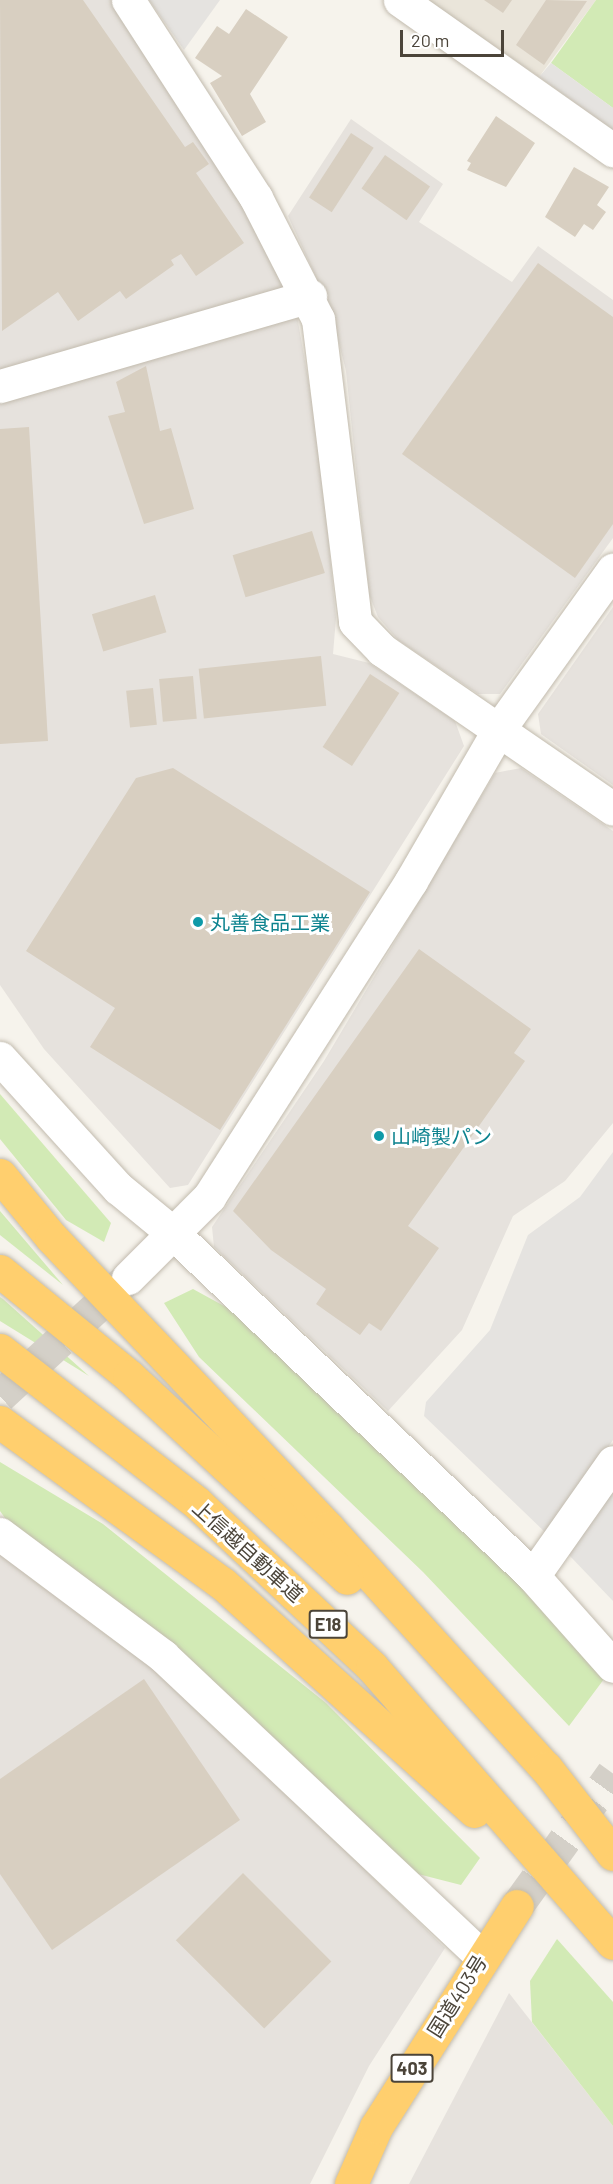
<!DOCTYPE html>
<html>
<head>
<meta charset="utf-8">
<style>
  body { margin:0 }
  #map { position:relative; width:613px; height:2184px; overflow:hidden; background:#f6f3ec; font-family:Barlow,"Noto Sans JP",sans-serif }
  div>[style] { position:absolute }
  .residential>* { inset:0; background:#eae5da }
  .industrial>* { inset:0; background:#e6e2dd }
  .green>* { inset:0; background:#d2eab5 }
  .parking>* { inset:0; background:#e5e3e0 }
  .building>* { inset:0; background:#d8cfc1; transform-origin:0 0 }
  .minor-tunnel>* { height:33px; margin-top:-16.5px; transform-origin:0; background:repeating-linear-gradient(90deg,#d4d0c8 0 33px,transparent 0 49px) }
  .highway-tunnel>* { height:33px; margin-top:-16.5px; transform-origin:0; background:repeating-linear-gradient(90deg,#d4d0c8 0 33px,transparent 0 49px) }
  .roads { filter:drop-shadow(0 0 2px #c2bbae) drop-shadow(0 0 2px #c2bbae) }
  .minor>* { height:33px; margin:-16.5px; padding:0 16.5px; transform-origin:16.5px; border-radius:16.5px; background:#fff }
  .highway>* { height:33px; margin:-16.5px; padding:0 16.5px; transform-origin:16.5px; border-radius:16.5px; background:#ffcf6e }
  .dots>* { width:16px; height:16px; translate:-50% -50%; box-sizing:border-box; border:3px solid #fff; border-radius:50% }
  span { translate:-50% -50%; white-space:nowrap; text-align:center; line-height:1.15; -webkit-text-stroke:6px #fff; paint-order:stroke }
  .shield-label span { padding:2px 4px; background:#fff; border:2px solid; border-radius:4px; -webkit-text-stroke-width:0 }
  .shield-label { font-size:18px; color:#4b4439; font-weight:700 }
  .culture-label { font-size:20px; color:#0d838f }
  .left { translate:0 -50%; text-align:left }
  .street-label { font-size:20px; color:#4b4439 }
  .scale { position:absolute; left:400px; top:30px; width:104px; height:27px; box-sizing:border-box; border:3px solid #4b4439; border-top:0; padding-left:8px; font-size:18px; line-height:21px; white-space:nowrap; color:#4b4439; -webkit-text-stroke:4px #fff; paint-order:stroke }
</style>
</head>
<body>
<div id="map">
  <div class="residential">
    <div style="clip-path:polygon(428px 0,596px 0,539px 77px)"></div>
  </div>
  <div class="industrial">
    <div style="clip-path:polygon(0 0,112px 0,256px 227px,288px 293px,0 373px)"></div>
    <div style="clip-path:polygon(351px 119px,443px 184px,419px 222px,512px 282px,538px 246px,613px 300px,613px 538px,500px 694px,478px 694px,398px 640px,378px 617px,369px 594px,346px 371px,330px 308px,288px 216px)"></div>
    <div style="clip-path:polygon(296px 310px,319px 442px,336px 618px,333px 654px,369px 663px,455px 721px,464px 746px,188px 1185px,170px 1188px,44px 1049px,0 985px,0 400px)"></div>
    <div style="clip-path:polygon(613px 607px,613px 785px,541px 734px,538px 714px)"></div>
    <div style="clip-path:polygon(521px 768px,613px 831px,613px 1123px,565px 1181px,513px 1216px,462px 1330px,388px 1411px,214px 1247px,212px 1227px,324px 1061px,495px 773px)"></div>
    <div style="clip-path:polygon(0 1550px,158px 1666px,445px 1948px,369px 2066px,310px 2184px,0 2184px)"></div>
    <div style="clip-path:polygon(509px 1993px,613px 2126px,613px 2184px,409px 2184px)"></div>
  </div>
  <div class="green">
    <div style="clip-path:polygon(596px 0,613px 0,613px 108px,551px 63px)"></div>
    <div style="clip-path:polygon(0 1094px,111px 1223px,104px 1242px,66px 1220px,0 1139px)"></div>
    <div style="clip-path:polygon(0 1211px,63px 1285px,0 1235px)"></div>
    <div style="clip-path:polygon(193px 1289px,235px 1312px,465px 1525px,607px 1675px,569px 1726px,423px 1572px,199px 1357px,164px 1303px)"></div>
    <div style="clip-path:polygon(0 1297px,3px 1299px,89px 1376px,0 1321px)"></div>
    <div style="clip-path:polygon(0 1462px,103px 1524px,326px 1703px,480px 1858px,461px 1885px,414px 1873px,174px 1649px,5px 1518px,0 1511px)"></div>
    <div style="clip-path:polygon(557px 1939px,613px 2002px,613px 2126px,532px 2022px,530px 1981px)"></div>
  </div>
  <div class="parking">
    <div style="clip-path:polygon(149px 0,220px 0,184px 50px)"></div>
    <div style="clip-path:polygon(551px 63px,613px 108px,613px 130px,539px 77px)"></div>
    <div style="clip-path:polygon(613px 1152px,613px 1440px,547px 1534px,424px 1416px,426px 1402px,490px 1330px,528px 1235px,580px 1197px)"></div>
    <div style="clip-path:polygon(613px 1490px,613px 1601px,568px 1554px)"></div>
  </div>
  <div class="building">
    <div style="clip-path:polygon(0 0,83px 0,185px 147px,193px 142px,209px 164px,196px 173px,244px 243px,196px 276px,181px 254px,171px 260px,174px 265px,126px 299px,120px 291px,78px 321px,58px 292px,2px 331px)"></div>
    <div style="clip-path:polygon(484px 0,512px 0,503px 13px)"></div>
    <div style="clip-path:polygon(546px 0,587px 1px,544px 65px,516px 45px)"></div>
    <div style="clip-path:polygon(246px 9px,288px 37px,250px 94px,266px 122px,242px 136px,210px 83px,222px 76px,195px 58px,217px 26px,229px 34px)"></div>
    <div style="clip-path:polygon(496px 116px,535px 143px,506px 187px,467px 170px,471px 163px,467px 161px)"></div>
    <div style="left:351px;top:133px;width:27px;height:77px;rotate:33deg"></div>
    <div style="left:385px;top:155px;width:55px;height:41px;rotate:35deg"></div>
    <div style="clip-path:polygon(574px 167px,609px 187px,597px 205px,606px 212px,593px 230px,584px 224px,575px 237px,545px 217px)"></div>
    <div style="clip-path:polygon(538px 263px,613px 317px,613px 524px,575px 578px,402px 454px)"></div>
    <div style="clip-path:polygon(146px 366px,160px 431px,171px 428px,194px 509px,144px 524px,108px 416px,125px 412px,116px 382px)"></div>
    <div style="clip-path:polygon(29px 427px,48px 741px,0 744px,0 429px)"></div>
    <div style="left:312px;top:531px;width:44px;height:83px;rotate:73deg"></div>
    <div style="left:155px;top:595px;width:39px;height:66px;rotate:73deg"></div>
    <div style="left:321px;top:656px;width:50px;height:123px;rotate:84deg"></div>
    <div style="left:370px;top:674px;width:35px;height:87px;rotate:33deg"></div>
    <div style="left:193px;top:676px;width:43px;height:34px;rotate:85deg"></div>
    <div style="left:153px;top:688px;width:37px;height:27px;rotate:84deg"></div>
    <div style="clip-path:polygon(173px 768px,370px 892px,220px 1130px,90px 1047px,115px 1008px,26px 951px,136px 778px)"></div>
    <div style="clip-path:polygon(419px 949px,531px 1029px,514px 1053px,525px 1061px,408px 1226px,439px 1248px,381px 1331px,369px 1323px,360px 1335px,316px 1304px,326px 1289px,271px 1250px,233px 1211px)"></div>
    <div style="clip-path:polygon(144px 1679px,240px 1820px,52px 1950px,0 1874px,0 1779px)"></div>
    <div style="left:243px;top:1873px;width:125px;height:95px;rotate:45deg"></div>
  </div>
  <div class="minor-tunnel">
    <div style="left:0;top:1396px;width:174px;rotate:-42.7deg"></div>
  </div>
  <div class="highway-tunnel">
    <div style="left:517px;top:1906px;width:164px;rotate:-54.2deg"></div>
  </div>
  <div class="roads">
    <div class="minor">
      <div style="left:128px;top:0;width:236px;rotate:57.1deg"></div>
      <div style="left:256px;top:198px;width:136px;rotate:62.9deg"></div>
      <div style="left:318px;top:319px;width:305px;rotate:83deg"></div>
      <div style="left:355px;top:622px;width:39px;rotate:46deg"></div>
      <div style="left:382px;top:650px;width:280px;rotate:34.5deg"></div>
      <div style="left:400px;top:0;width:261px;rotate:35.2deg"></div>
      <div style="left:0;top:386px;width:323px;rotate:-16.2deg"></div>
      <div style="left:0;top:1058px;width:176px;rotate:47.8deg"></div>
      <div style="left:118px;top:1188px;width:72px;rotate:39.4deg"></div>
      <div style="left:174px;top:1234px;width:496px;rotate:43.6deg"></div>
      <div style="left:533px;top:1576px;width:120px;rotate:48.4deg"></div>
      <div style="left:128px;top:1278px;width:115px;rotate:-45deg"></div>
      <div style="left:209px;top:1197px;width:375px;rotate:-57.4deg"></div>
      <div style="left:411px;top:881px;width:176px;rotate:-59.9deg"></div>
      <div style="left:499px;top:729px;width:196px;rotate:-54.4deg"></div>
      <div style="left:0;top:1534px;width:204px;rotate:36.8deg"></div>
      <div style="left:163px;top:1656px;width:439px;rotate:43.3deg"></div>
      <div style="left:533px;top:1576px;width:139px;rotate:-54.9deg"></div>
    </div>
    <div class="highway">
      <div style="left:0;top:1175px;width:80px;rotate:50.6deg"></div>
      <div style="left:51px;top:1237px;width:402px;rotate:46.4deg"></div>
      <div style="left:328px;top:1528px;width:324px;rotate:47.8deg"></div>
      <div style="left:546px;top:1768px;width:109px;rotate:52.1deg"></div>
      <div style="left:0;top:1271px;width:166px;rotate:39.1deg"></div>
      <div style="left:129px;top:1376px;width:297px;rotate:42.8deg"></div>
      <div style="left:0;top:1350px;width:249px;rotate:37.8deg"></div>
      <div style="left:197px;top:1503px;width:240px;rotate:43.1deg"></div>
      <div style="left:372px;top:1667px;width:366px;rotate:48.9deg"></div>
      <div style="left:0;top:1422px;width:274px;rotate:36deg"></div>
      <div style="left:222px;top:1583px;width:340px;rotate:42.1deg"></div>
      <div style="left:351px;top:2184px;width:62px;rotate:-66.3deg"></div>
      <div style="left:376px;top:2127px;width:262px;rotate:-57.5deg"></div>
    </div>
  </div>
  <div class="dots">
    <div style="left:198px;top:922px;background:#0f9aa8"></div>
    <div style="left:379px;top:1136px;background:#0f9aa8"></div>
  </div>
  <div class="shield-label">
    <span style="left:328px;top:1624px">E18</span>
    <span style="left:412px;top:2068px">403</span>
  </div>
  <div class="culture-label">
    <span class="left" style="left:210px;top:922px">丸善食品工業</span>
    <span class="left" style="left:391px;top:1136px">山崎製パン</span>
  </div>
  <div class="street-label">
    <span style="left:248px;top:1551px;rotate:42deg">上信越自動車道</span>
    <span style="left:457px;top:1996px;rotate:-58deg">国道403号</span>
  </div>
  <div class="scale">20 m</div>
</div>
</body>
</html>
